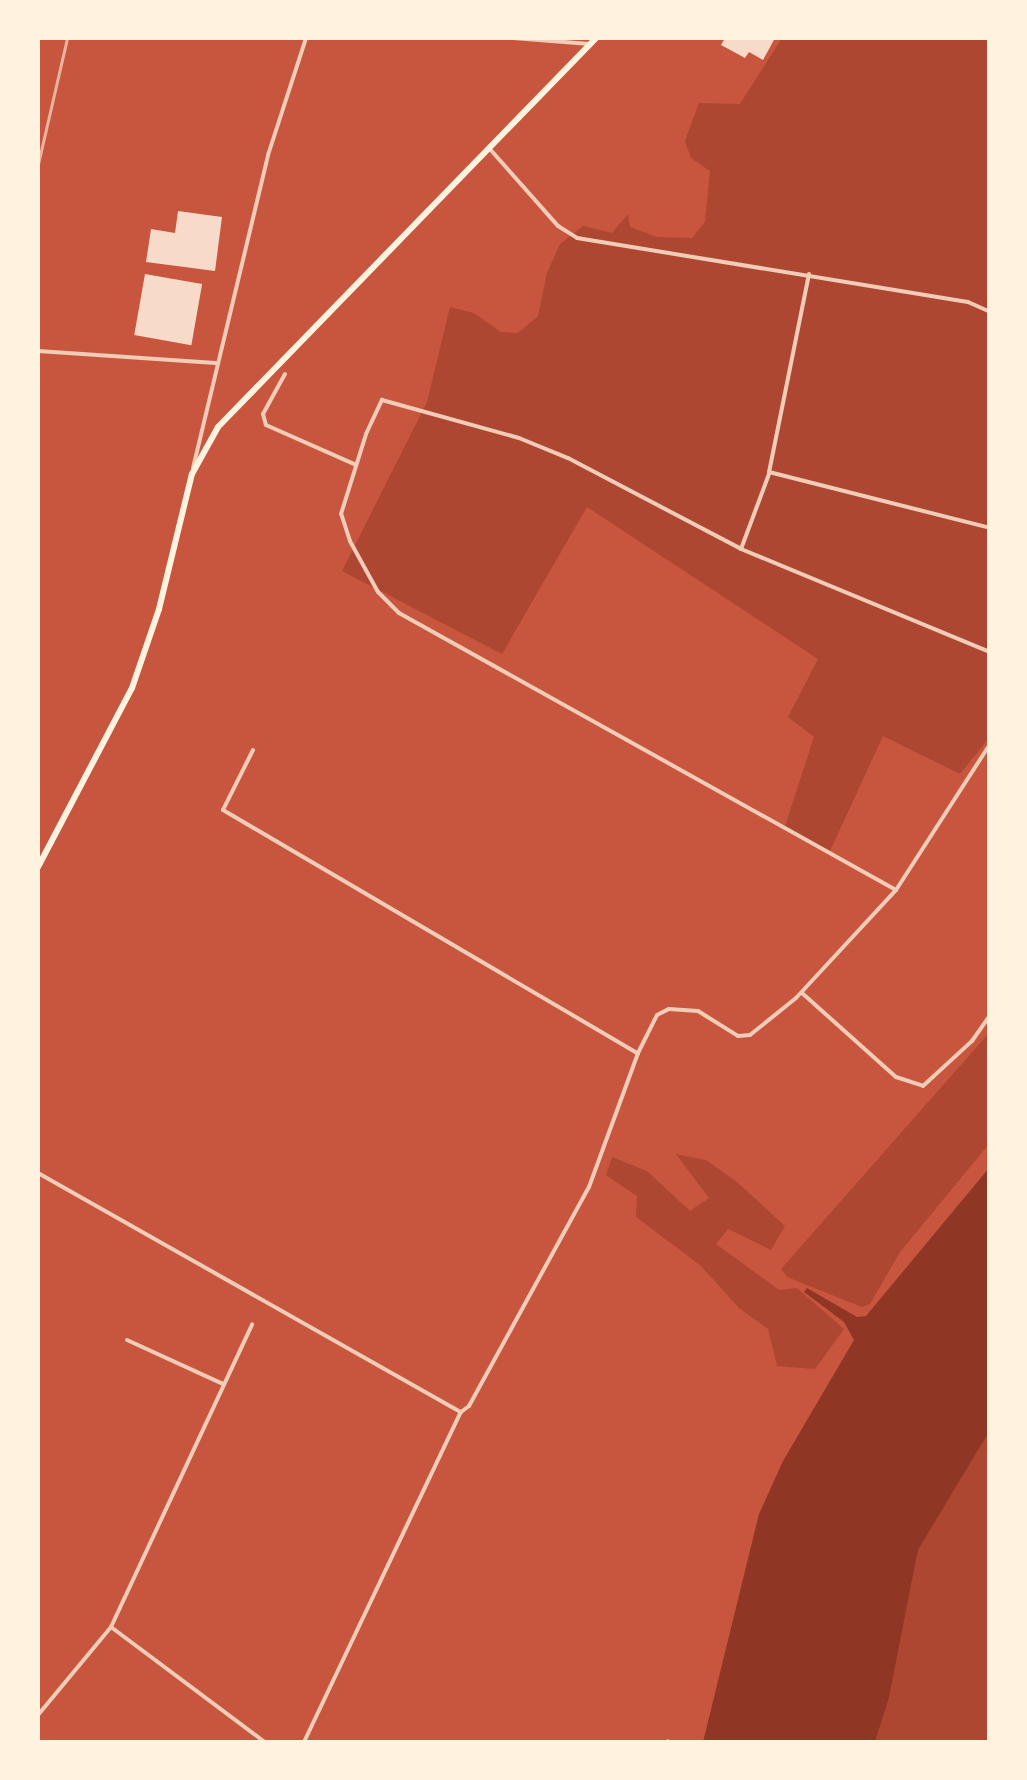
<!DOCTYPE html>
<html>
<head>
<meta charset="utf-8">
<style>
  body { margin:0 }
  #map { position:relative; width:1027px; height:1780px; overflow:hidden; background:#c8553d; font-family:"Source Sans 3",sans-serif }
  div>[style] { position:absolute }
  .green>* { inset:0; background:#ae4732 }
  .water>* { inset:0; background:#8f3625 }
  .building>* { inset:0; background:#f7dbc8; transform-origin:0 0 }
  .minor>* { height:4px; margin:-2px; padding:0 2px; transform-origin:2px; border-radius:2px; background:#f1ccb7 }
  .secondary>* { height:6px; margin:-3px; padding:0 3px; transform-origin:3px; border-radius:3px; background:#fff3e0 }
  .rail>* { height:2.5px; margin:-1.25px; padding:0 1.25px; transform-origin:1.25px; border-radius:1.25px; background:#e9b49f }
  span { translate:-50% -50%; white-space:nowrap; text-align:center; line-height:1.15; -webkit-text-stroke:10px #fff3e0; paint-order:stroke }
  .frame { position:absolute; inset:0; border:40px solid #fff3e0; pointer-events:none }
</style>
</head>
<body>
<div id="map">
  <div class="green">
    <div style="clip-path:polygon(782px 38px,989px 38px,990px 737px,960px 774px,883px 736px,830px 851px,785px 826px,814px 737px,788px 717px,818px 659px,587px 507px,502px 654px,342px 571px,427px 402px,450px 307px,474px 313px,501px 332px,518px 333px,538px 316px,547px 273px,560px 244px,583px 226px,612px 233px,628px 214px,630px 227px,657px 237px,692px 238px,705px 222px,710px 171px,691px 158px,685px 141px,699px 103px,740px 104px)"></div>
    <div style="clip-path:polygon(989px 1033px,989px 1144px,900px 1252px,870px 1304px,862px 1307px,787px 1277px,781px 1269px)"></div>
    <div style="clip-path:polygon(676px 1154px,706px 1160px,737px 1182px,785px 1226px,771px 1250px,728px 1229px,716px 1244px,779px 1290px,797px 1288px,844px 1329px,815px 1369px,777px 1366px,768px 1329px,739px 1308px,700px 1265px,636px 1217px,637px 1196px,606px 1175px,612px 1157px,647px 1171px,690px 1211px,709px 1198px)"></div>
    <div style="clip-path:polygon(989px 1432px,989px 1742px,875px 1742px,889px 1698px,918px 1550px)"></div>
  </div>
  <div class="water">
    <div style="clip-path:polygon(989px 1168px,989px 1432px,918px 1550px,889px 1698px,875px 1742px,703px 1742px,759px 1514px,783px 1461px,854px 1340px,844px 1322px,804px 1292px,807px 1288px,857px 1317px,866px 1316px)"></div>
  </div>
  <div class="building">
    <div style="clip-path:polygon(725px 38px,775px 38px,763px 60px,749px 52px,745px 58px,721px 45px)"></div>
    <div style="clip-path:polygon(178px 211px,222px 217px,215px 271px,146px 262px,151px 229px,175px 233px)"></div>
    <div style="left:145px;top:274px;width:58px;height:62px;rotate:10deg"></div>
  </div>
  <div class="minor">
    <div style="left:513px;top:38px;width:77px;rotate:4.5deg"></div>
    <div style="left:489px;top:148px;width:104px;rotate:48.5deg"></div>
    <div style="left:558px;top:226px;width:22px;rotate:32deg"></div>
    <div style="left:577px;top:238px;width:396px;rotate:9.3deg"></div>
    <div style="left:968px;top:302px;width:24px;rotate:24deg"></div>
    <div style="left:809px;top:274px;width:202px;rotate:101.4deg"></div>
    <div style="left:769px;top:472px;width:228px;rotate:14.2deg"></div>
    <div style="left:38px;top:351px;width:178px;rotate:3.9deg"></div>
    <div style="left:285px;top:374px;width:46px;rotate:118.8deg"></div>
    <div style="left:263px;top:414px;width:11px;rotate:75deg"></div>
    <div style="left:266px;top:425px;width:96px;rotate:23.9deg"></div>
    <div style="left:193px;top:468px;width:322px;rotate:-76.5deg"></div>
    <div style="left:268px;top:155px;width:123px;rotate:-72deg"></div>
    <div style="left:741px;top:549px;width:80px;rotate:-69.5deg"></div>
    <div style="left:253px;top:750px;width:67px;rotate:116.6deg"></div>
    <div style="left:223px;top:810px;width:481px;rotate:30.4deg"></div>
    <div style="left:896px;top:890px;width:569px;rotate:-150.87deg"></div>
    <div style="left:399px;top:613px;width:30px;rotate:-135deg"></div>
    <div style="left:378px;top:592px;width:58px;rotate:-118.8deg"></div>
    <div style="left:350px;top:541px;width:28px;rotate:-108deg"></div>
    <div style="left:341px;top:514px;width:84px;rotate:-72.6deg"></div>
    <div style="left:366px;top:434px;width:38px;rotate:-65deg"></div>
    <div style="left:382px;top:400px;width:142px;rotate:15.5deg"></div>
    <div style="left:519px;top:438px;width:53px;rotate:22.2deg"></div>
    <div style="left:568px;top:458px;width:195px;rotate:27.7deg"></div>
    <div style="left:741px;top:549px;width:269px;rotate:22.5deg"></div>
    <div style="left:802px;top:993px;width:126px;rotate:41.8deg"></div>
    <div style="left:896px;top:1077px;width:28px;rotate:18deg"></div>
    <div style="left:923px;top:1086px;width:67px;rotate:-42.6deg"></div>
    <div style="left:972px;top:1041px;width:32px;rotate:-55deg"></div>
    <div style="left:38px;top:1173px;width:486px;rotate:29.5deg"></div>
    <div style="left:127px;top:1340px;width:106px;rotate:24.6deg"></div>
    <div style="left:111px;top:1627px;width:192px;rotate:36.8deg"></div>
    <div style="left:38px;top:1715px;width:114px;rotate:-50.3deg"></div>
    <div style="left:111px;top:1627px;width:334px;rotate:-65deg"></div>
    <div style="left:304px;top:1742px;width:365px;rotate:-64.6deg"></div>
    <div style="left:461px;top:1412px;width:10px;rotate:-37deg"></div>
    <div style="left:469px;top:1406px;width:250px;rotate:-61.3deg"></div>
    <div style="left:589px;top:1187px;width:143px;rotate:-69.9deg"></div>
    <div style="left:638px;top:1053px;width:42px;rotate:-63.4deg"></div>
    <div style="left:657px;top:1015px;width:13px;rotate:-27deg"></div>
    <div style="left:669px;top:1009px;width:29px;rotate:4deg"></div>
    <div style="left:698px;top:1011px;width:47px;rotate:32deg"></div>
    <div style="left:738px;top:1036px;width:12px;rotate:-5deg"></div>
    <div style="left:750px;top:1035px;width:59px;rotate:-38.8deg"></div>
    <div style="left:796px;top:998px;width:147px;rotate:-47.2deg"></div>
    <div style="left:896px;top:890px;width:174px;rotate:-57.2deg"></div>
    <div style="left:667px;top:1742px;width:1px;rotate:-45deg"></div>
  </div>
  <div class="secondary">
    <div style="left:38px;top:867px;width:202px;rotate:-62.3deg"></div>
    <div style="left:132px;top:688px;width:83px;rotate:-71.1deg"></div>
    <div style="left:159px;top:609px;width:139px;rotate:-76.3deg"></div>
    <div style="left:192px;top:474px;width:54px;rotate:-61deg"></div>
    <div style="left:218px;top:427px;width:542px;rotate:-45.82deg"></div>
  </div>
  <div class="rail">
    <div style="left:38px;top:164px;width:129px;rotate:-77deg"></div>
  </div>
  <div class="frame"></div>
</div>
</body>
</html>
